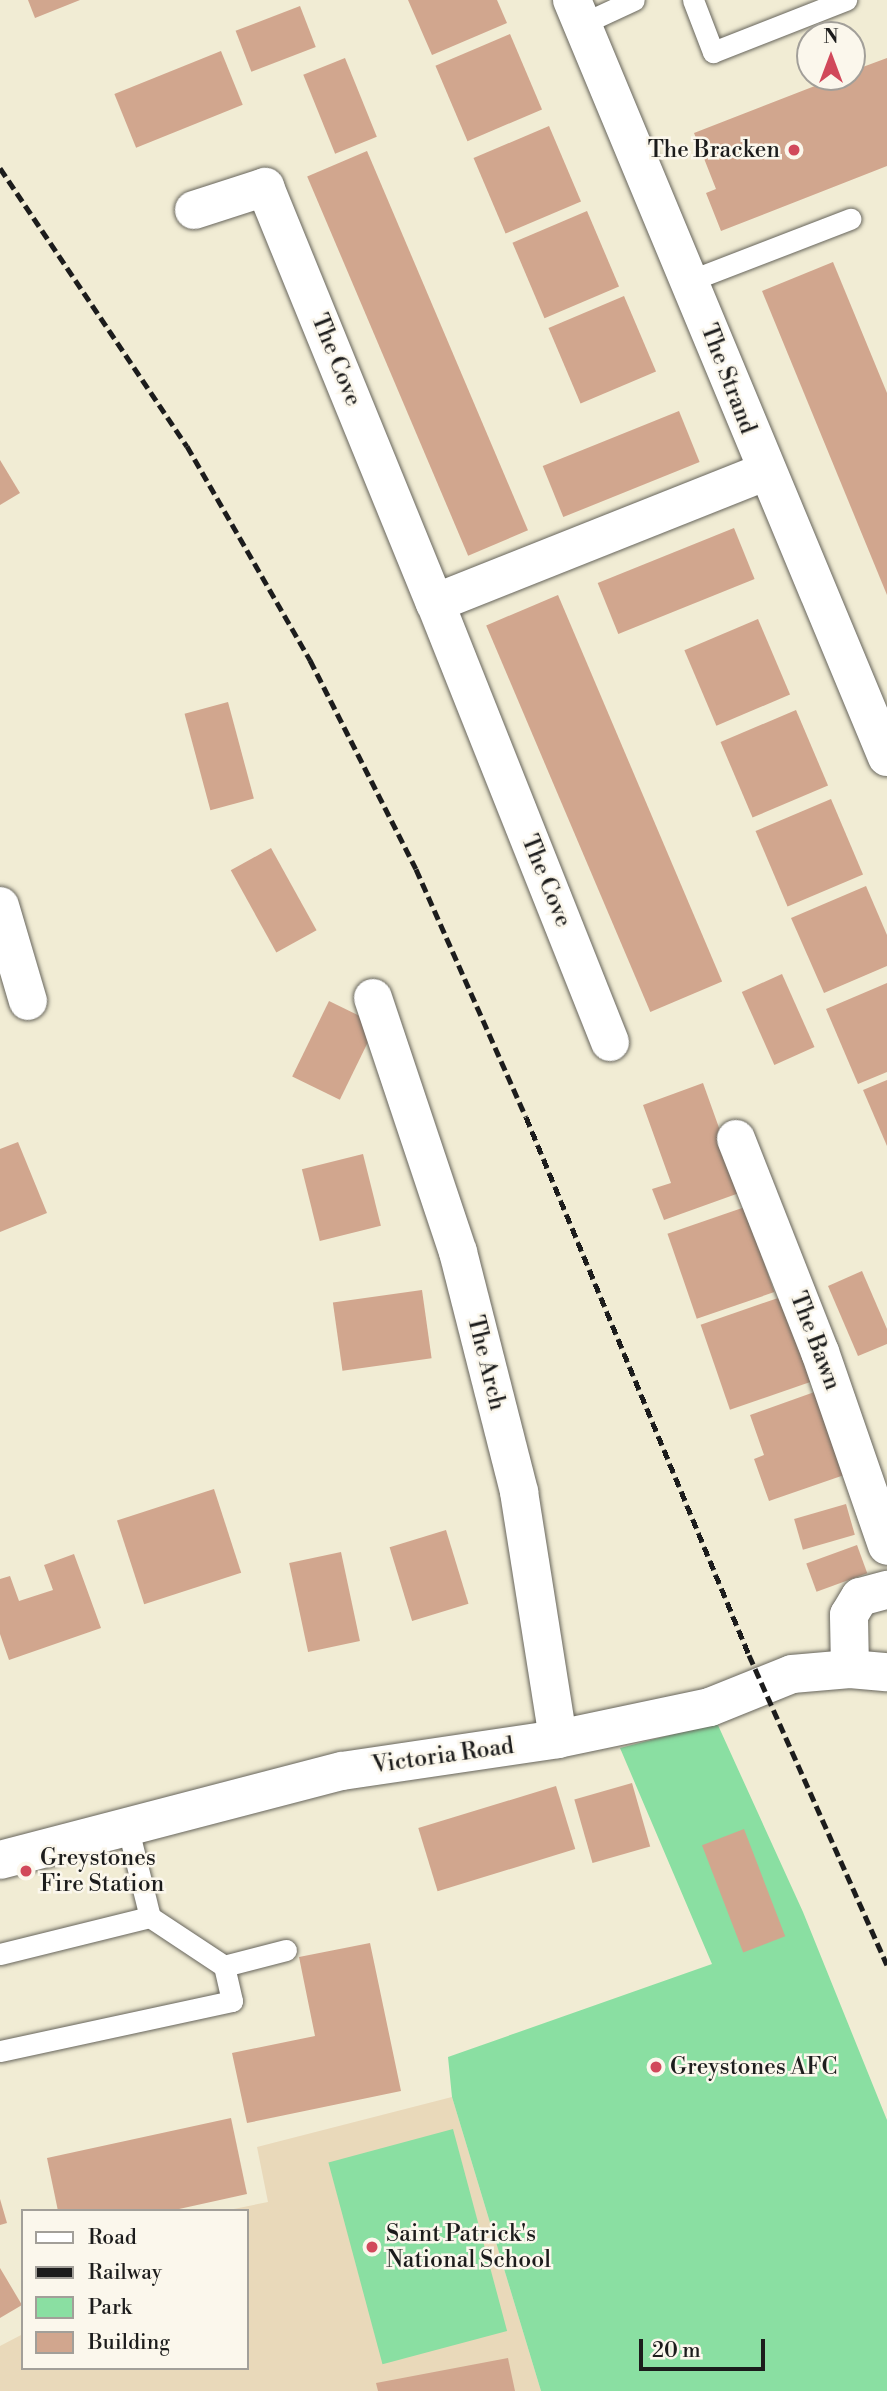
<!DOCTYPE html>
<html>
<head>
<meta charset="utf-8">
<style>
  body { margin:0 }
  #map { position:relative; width:887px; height:2391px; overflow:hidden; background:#f1ecd4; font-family:"Libre Bodoni",serif }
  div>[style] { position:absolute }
  .built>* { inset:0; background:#e9d9ba }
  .green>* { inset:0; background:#8adfa2; transform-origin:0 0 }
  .building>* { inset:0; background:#d1a68e; transform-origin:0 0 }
  .roads { filter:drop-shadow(0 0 2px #67655c) drop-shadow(0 0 2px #67655c) }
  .service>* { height:21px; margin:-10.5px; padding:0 10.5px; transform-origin:10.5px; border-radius:10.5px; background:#fff }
  .minor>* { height:38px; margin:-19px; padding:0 19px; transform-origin:19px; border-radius:19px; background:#fff }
  .rail>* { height:5px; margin-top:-2.5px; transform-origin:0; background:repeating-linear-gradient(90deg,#1c1c1c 0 10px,transparent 0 15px) }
  .dots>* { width:19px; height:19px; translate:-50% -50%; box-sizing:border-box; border:4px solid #fbf7ec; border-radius:50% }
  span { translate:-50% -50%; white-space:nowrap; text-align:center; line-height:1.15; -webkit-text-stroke:5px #fbf7ec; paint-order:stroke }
  .poi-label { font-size:23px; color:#1c1c1c }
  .right { translate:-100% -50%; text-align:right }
  .left { translate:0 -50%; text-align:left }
  .street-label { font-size:23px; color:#1c1c1c }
  .legend { position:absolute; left:21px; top:2209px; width:228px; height:161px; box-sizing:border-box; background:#fbf7ec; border:2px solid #a29f99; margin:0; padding:9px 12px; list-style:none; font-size:21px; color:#1c1c1c }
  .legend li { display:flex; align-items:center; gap:14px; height:35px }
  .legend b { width:35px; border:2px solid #a29f99 }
  .north { position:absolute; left:796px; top:21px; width:70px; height:70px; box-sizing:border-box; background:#fbf7ec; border:2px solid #a29f99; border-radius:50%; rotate:0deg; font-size:19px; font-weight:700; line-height:28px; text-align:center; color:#1c1c1c }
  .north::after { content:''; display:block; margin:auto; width:24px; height:32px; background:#d1495b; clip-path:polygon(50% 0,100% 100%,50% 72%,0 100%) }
  .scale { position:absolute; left:639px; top:2339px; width:126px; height:32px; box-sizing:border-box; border:4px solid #1c1c1c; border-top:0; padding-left:9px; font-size:21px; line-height:24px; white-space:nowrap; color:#1c1c1c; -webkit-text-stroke:5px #fbf7ec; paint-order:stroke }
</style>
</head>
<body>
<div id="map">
  <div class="built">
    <div style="clip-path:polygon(452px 2097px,541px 2391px,0 2391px,0 2346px,23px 2334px,23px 2368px,247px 2368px,247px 2211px,224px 2211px,268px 2202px,257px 2147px)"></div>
  </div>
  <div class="green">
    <div style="clip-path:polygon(717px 1723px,803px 1912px,887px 2120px,887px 2391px,541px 2391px,452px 2097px,448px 2057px,712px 1964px,620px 1748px)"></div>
    <div style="left:453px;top:2129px;width:209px;height:129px;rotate:75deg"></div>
  </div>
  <div class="building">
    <div style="clip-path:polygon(28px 0,80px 0,35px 18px)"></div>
    <div style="clip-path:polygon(408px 0,497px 0,507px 23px,432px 55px)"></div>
    <div style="left:300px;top:6px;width:44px;height:69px;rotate:69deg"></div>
    <div style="left:510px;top:34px;width:82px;height:81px;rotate:67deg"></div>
    <div style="left:221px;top:51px;width:58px;height:115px;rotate:68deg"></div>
    <div style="left:345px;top:58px;width:85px;height:45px;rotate:68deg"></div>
    <div style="clip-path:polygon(887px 58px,887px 166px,721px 231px,706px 193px,716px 189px,694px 133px,838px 77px,852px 77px,852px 71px)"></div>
    <div style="left:549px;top:126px;width:82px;height:82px;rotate:67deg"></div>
    <div style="left:367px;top:151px;width:412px;height:65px;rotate:67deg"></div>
    <div style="left:587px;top:211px;width:82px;height:81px;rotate:67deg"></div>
    <div style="clip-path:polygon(833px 262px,887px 393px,887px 595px,762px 291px)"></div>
    <div style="left:624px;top:296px;width:82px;height:82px;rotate:67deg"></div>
    <div style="left:679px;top:411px;width:55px;height:147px;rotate:68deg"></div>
    <div style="clip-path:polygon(0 460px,20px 493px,0 505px)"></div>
    <div style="left:734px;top:528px;width:55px;height:147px;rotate:68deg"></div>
    <div style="left:558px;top:595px;width:420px;height:78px;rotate:67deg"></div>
    <div style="left:758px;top:619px;width:82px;height:80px;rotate:67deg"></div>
    <div style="left:228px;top:702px;width:100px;height:45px;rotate:75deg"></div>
    <div style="left:796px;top:710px;width:82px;height:82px;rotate:67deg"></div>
    <div style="left:831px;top:799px;width:82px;height:82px;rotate:67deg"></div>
    <div style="left:271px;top:848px;width:94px;height:46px;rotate:61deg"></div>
    <div style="clip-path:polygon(866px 886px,887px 935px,887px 966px,824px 993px,791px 918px)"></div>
    <div style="left:782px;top:974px;width:80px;height:44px;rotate:66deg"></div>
    <div style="clip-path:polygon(887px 983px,887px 1072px,858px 1084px,826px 1009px)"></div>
    <div style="left:329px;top:1001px;width:53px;height:84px;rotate:26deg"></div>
    <div style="clip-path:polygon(887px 1080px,887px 1146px,863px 1090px)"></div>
    <div style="clip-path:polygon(703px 1083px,742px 1192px,664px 1220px,652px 1189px,671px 1183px,643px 1105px)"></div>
    <div style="clip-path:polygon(18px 1142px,47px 1213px,0 1232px,0 1149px)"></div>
    <div style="left:363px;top:1154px;width:74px;height:63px;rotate:76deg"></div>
    <div style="left:745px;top:1207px;width:90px;height:82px;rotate:71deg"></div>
    <div style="clip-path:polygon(862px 1271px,887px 1329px,887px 1344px,858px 1356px,828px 1286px)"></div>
    <div style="left:422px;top:1290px;width:69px;height:90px;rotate:82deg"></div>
    <div style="left:781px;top:1297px;width:90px;height:85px;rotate:71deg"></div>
    <div style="clip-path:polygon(820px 1390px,850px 1473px,769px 1501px,754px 1459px,764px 1455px,750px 1415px)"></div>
    <div style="left:214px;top:1489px;width:88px;height:102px;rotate:72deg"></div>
    <div style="left:846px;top:1504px;width:32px;height:54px;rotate:74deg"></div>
    <div style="left:446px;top:1530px;width:77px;height:59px;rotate:73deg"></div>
    <div style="left:857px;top:1545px;width:30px;height:54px;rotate:70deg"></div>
    <div style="left:341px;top:1552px;width:91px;height:53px;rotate:78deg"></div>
    <div style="clip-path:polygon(74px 1554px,101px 1628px,9px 1660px,0 1634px,0 1579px,10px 1576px,19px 1601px,53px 1590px,44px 1565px)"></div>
    <div style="left:632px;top:1783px;width:66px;height:60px;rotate:74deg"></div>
    <div style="left:556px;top:1786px;width:66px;height:144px;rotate:73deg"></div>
    <div style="left:744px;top:1829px;width:115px;height:45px;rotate:69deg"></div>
    <div style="clip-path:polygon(370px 1943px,401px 2091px,247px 2123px,232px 2053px,315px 2036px,299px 1957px)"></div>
    <div style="clip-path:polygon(231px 2118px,247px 2194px,170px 2211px,58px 2211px,47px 2158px)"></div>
    <div style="clip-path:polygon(0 2199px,7px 2223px,0 2225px)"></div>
    <div style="clip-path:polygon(0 2268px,22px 2305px,0 2318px)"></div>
    <div style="clip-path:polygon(508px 2358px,515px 2391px,378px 2391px,376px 2383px)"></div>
  </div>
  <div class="roads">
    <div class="service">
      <div style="left:693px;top:0;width:56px;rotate:69deg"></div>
      <div style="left:713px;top:52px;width:143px;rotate:-21.4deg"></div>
      <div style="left:582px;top:24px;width:57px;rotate:-24.8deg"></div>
      <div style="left:689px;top:281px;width:173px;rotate:-21.1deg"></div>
      <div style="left:127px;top:1825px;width:95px;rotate:76deg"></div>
      <div style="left:0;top:1954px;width:154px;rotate:-13.9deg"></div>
      <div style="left:150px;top:1917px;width:89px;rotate:33.5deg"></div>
      <div style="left:224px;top:1966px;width:36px;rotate:77deg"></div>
      <div style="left:232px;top:2001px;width:237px;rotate:167.8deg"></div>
      <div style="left:224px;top:1966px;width:64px;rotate:-14.5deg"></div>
    </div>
    <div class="minor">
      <div style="left:572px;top:0;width:820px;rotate:67.41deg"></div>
      <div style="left:194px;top:210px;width:75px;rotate:-17.9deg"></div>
      <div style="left:265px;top:187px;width:449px;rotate:67.8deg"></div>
      <div style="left:0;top:906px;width:99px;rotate:73.6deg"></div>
      <div style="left:373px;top:998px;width:268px;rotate:71.5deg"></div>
      <div style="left:458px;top:1252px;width:248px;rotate:75.7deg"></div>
      <div style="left:519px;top:1492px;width:250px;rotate:81deg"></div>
      <div style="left:610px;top:1042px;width:473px;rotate:-111.7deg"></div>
      <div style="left:435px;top:603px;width:354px;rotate:-21.7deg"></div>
      <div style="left:736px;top:1139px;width:229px;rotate:68.5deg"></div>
      <div style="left:820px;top:1352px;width:205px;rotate:70.9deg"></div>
      <div style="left:850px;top:1669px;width:54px;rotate:-91.1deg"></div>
      <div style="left:849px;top:1615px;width:21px;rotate:-59deg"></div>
      <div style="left:860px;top:1597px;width:28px;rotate:-15deg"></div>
      <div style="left:0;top:1860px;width:353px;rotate:-14.6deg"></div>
      <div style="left:342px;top:1771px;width:218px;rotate:-8.4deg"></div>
      <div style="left:558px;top:1739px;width:155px;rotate:-11.9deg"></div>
      <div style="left:710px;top:1707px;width:88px;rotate:-21.9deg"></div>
      <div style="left:792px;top:1674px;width:58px;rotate:-4.9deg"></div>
      <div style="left:850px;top:1669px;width:37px;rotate:5deg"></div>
    </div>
  </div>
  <div class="rail">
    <div style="left:0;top:168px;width:335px;rotate:56.1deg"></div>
    <div style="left:187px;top:446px;width:247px;rotate:60.1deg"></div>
    <div style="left:310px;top:660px;width:234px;rotate:63.1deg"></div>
    <div style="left:416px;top:869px;width:271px;rotate:66.1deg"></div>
    <div style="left:526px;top:1117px;width:582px;rotate:67.49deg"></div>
    <div style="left:749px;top:1655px;width:339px;rotate:66deg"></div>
  </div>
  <div class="dots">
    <div style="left:794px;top:150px;background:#d1495b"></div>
    <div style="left:26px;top:1871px;background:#d1495b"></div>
    <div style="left:656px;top:2067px;background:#d1495b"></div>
    <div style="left:372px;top:2247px;background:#d1495b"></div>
  </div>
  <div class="poi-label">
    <span class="right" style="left:780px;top:150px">The Bracken</span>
    <span class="left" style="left:40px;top:1871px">Greystones<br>Fire Station</span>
    <span class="left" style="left:670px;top:2067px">Greystones AFC</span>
    <span class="left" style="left:386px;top:2247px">Saint Patrick's<br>National School</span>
  </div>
  <div class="street-label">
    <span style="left:336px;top:360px;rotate:68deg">The Cove</span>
    <span style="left:728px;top:379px;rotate:69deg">The Strand</span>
    <span style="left:546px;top:881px;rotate:68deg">The Cove</span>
    <span style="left:815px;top:1341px;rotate:69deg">The Bawn</span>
    <span style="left:486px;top:1363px;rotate:76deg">The Arch</span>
    <span style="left:443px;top:1756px;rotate:-8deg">Victoria Road</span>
  </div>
  <ul class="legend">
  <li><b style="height:9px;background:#fff"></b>Road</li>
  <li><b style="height:9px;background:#1c1c1c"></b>Railway</li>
  <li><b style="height:19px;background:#8adfa2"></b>Park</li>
  <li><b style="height:19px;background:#d1a68e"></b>Building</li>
  </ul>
  <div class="north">N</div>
  <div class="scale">20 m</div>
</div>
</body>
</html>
